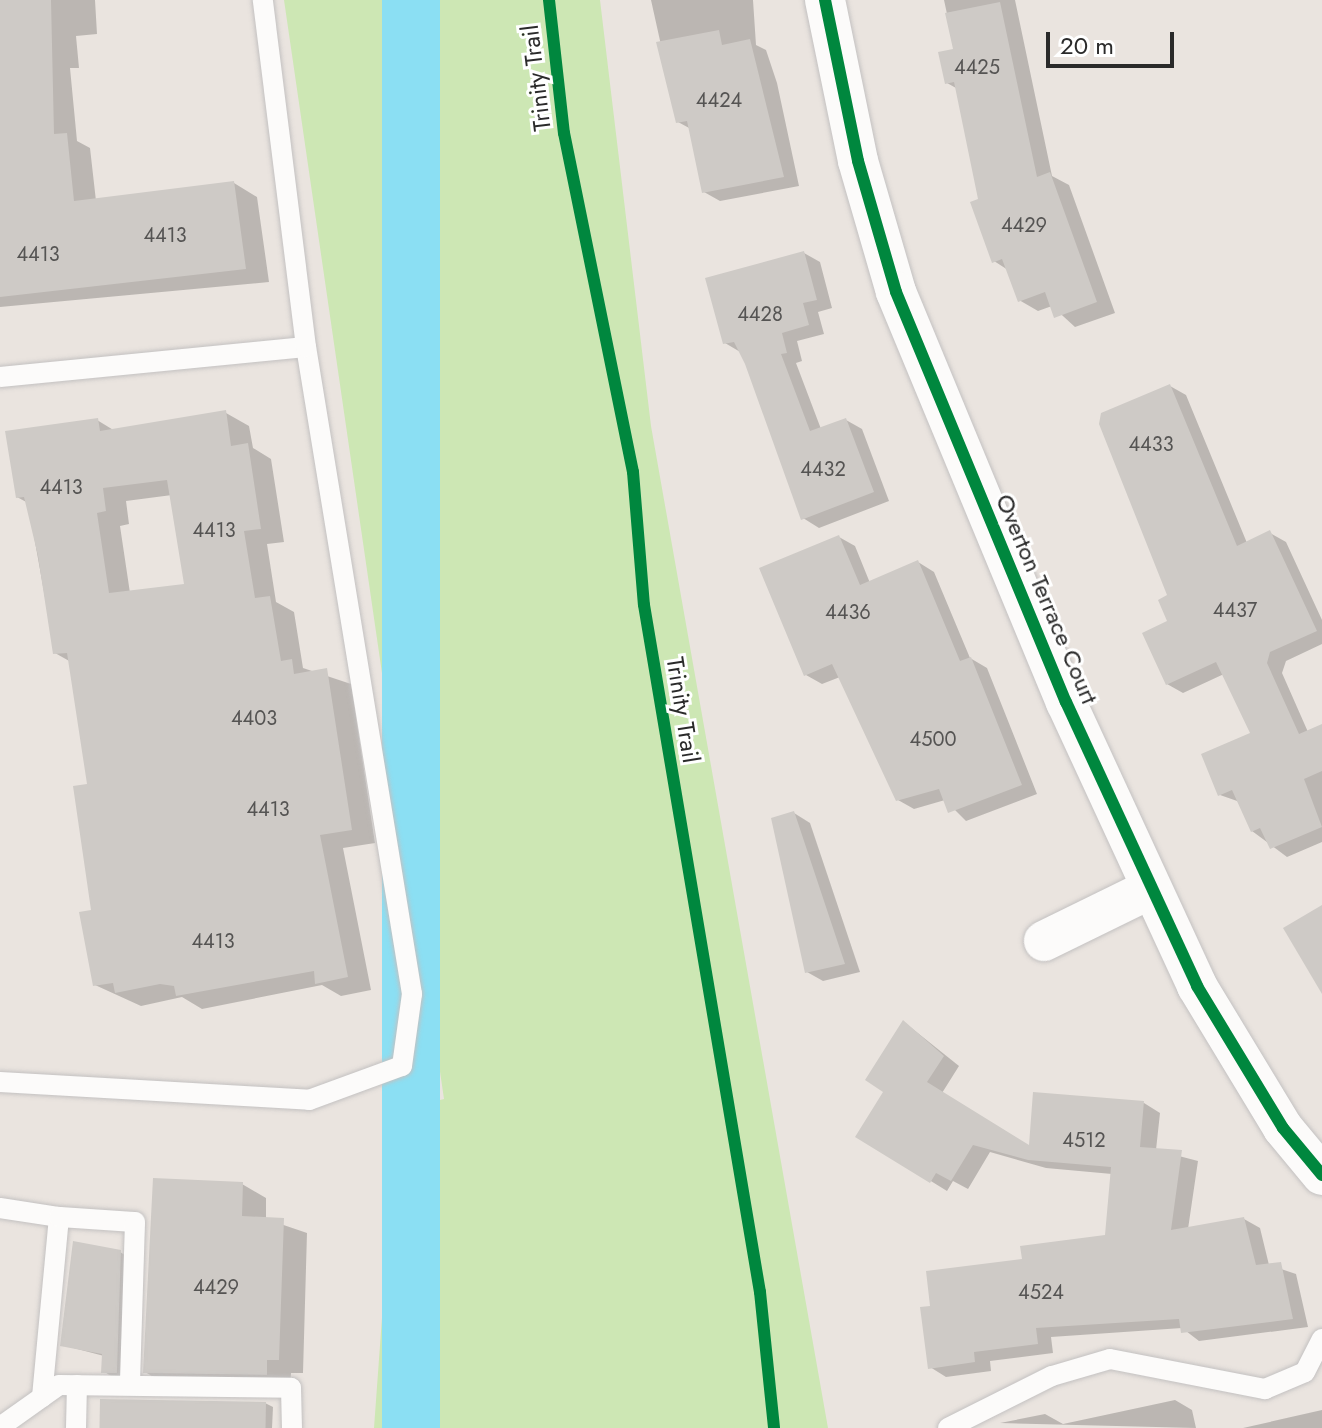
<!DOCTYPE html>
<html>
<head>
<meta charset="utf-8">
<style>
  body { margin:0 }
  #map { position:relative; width:1322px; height:1428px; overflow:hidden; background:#eae4df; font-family:Jost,sans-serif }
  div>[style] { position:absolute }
  .green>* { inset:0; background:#cde7b4 }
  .water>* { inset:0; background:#8bdff3; transform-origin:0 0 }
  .shadow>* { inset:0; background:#0003 }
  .building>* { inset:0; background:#cecac6; transform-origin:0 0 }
  .roads { filter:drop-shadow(0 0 2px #c3c1c1) drop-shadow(0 0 2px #c3c1c1) }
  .service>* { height:20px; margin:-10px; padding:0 10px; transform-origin:10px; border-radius:10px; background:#fcfbfa }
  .minor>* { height:40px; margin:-20px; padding:0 20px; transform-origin:20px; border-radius:20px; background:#fcfbfa }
  .cycleway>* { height:12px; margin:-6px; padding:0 6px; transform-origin:6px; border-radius:6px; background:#00873e }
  span { translate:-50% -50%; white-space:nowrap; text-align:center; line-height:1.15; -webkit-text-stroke:6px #fff; paint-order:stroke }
  .number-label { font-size:20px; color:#555453 }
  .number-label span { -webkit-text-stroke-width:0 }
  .street-label { font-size:24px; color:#2a2a2a }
  .scale { position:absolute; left:1046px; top:32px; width:128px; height:36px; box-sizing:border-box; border:4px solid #2a2a2a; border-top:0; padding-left:10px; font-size:24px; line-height:28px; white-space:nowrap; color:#2a2a2a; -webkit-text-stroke:6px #fff; paint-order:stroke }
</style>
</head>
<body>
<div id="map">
  <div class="green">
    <div style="clip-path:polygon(284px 0,600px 0,651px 426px,828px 1428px,374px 1428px,397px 1111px,444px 1099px)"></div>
  </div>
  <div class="water">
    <div style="left:382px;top:0;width:58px;height:1447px"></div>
  </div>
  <div class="shadow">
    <div style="clip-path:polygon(0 0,95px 0,97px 34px,76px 36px,79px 68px,70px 68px,77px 141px,90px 148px,96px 201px,234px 183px,257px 197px,269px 282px,0 307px)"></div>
    <div style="clip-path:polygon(651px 0,753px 0,756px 45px,766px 50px,777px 83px,799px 186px,720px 201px,704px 192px,691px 129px,678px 122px)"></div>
    <div style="clip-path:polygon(944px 0,1015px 0,1052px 176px,1069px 185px,1115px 313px,1075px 327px,1052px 306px,1038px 311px,1019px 300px,1008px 270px,994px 261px,956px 88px,947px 83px,955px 51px)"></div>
    <div style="clip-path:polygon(804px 253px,820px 262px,832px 308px,818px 312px,824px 334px,797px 341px,802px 361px,796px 363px,821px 429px,846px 420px,862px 429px,889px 501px,819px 528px,803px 518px,742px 353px,725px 343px)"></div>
    <div style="clip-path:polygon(1170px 386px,1186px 395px,1247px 543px,1270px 533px,1286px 542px,1322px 620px,1322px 644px,1286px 661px,1282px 673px,1308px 732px,1322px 726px,1322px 842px,1287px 857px,1252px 831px,1240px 802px,1220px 795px,1253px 734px,1224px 674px,1183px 693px,1167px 684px)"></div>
    <div style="clip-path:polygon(evenodd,226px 413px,249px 426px,253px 448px,271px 459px,284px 542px,267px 544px,276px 602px,294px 612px,303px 668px,351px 684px,375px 843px,343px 848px,371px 990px,341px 996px,322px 985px,202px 1009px,182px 997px,141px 1006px,95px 985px,89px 786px,71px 662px,55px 653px,28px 503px,17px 497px,97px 420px,115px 431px,226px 413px,172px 495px,186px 586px,130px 593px,120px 526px,129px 524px,126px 501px,172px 495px)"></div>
    <div style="clip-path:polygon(839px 537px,855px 546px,870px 583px,918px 562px,934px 572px,970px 658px,987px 668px,1037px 794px,966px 821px,945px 800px,914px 809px,898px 800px,840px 677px,822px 684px,806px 675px)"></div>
    <div style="clip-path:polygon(794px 813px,810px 823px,860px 972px,823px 981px,807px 972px)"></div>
    <div style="clip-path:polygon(904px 1022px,959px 1066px,942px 1093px,1031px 1147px,1144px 1103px,1160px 1113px,1156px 1150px,1198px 1161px,1188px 1229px,1244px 1219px,1260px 1228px,1269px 1265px,1296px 1274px,1308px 1327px,1199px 1341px,1182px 1328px,1051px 1337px,1053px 1353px,990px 1361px,991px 1371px,946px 1377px,930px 1367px,933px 1308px,1024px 1261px,1107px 1237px,1112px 1174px,1046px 1168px,990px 1152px,968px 1189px,953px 1181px,947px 1191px,858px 1136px,886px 1091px)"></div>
    <div style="clip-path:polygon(242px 1184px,266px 1198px,266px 1219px,307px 1233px,303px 1373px,291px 1373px,290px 1387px,169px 1386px,145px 1372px)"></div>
    <div style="clip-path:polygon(120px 1252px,128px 1257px,124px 1376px,111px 1376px,103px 1371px,104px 1356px,62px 1345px)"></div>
    <div style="clip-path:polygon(1175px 1400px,1192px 1410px,1196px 1428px,1000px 1423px,1045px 1414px,1063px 1424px)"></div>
    <div style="clip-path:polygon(265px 1403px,273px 1407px,272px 1428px,101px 1428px)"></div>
    <div style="clip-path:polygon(1322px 1410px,1322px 1428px,1243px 1428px)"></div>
  </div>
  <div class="building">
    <div style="clip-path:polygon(0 0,51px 0,54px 134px,67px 133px,74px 201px,234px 181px,246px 269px,0 297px)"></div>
    <div style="clip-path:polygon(1000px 2px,1037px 177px,1050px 172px,1097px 302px,1054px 318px,1045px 292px,1018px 302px,1002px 259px,992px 263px,970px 202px,978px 199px,954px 82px,945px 84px,938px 52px,953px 49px,945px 13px)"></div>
    <div style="clip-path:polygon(719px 30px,722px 45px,750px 39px,784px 177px,702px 193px,687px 121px,676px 123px,656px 42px)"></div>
    <div style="clip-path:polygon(804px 251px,817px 300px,803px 303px,809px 325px,782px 333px,787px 353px,781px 354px,810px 431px,846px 418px,874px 492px,801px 520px,745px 364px,734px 342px,723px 344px,705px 278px)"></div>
    <div style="clip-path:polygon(1170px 384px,1237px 546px,1270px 530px,1317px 631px,1270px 652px,1267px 663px,1299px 734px,1322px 724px,1322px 771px,1304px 779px,1322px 827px,1270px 849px,1260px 828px,1251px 832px,1232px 790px,1218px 796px,1201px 754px,1250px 733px,1216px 662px,1166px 685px,1142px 633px,1167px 621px,1158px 600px,1167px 595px,1099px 424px,1101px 413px)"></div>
    <div style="clip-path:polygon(evenodd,226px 410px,231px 446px,248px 443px,261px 529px,244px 531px,255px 598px,270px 596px,281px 661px,292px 659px,294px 674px,327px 668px,352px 830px,320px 835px,348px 977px,315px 984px,314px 971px,176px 996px,174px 986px,160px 984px,115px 993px,113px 983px,93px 986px,79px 912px,91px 910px,73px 786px,87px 784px,67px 653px,53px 654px,38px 556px,24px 497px,16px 498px,5px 431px,98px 418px,100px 431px,226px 410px,167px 480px,184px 584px,109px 593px,97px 513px,106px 511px,103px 488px,167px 480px)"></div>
    <div style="clip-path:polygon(839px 535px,860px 585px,918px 560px,960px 661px,971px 657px,1022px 785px,948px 813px,939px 789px,896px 801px,832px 664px,804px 676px,759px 568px)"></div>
    <div style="clip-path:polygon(794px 811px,845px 964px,805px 973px,771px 818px)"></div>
    <div style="clip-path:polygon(1322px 905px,1322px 994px,1283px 928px)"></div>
    <div style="clip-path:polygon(903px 1020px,944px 1056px,927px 1082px,1029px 1145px,1033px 1092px,1144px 1101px,1140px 1147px,1182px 1150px,1171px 1230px,1244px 1217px,1256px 1265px,1281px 1262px,1293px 1319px,1181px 1333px,1179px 1319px,1036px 1328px,1038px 1344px,974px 1352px,975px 1362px,928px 1369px,920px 1307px,930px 1306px,926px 1271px,1022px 1259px,1020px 1246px,1105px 1235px,1111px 1167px,1028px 1160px,973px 1145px,951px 1181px,936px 1173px,930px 1183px,855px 1137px,883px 1092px,865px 1080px)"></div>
    <div style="clip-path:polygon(153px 1178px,243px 1182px,242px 1216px,284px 1218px,279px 1360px,267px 1360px,267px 1375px,143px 1373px)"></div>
    <div style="clip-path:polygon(73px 1241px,121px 1250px,117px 1373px,101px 1373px,102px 1354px,60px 1346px)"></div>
    <div style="left:100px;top:1399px;width:166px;height:29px;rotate:1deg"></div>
  </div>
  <div class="roads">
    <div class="service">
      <div style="left:0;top:377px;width:307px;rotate:-5.6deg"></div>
      <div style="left:0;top:1082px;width:310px;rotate:3.3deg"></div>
      <div style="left:309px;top:1100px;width:99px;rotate:-20.1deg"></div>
      <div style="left:402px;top:1066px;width:73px;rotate:-82.1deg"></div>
      <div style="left:412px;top:994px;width:656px;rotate:-99.3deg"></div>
      <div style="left:306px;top:347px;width:350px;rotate:-97.1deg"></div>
      <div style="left:0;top:1208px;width:60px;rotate:8.7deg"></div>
      <div style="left:59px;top:1217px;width:181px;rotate:95.4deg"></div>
      <div style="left:59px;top:1217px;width:76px;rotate:3.8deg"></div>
      <div style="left:135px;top:1222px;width:163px;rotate:91.8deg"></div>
      <div style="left:0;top:1427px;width:72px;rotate:-35.4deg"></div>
      <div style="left:59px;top:1385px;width:232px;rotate:0.7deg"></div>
      <div style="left:291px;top:1388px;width:40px;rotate:88.6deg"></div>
      <div style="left:76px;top:1428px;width:43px;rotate:-88.7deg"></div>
      <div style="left:948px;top:1428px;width:116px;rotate:-26.6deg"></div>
      <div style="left:1052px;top:1376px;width:60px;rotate:-16.3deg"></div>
      <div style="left:1110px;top:1359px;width:158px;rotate:11deg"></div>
      <div style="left:1265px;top:1389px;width:43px;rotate:-23deg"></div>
      <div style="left:1305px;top:1372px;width:37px;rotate:-63deg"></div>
    </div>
    <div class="minor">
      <div style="left:825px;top:0;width:164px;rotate:78.4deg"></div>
      <div style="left:858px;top:161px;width:136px;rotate:73.8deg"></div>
      <div style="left:896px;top:292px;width:444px;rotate:67.5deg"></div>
      <div style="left:1066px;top:702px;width:313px;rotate:65.2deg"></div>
      <div style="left:1197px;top:986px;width:166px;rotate:58.8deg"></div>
      <div style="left:1283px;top:1128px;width:61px;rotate:50.3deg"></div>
      <div style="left:1044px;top:941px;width:118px;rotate:-26.1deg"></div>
    </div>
  </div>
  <div class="cycleway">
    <div style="left:549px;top:0;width:134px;rotate:83.6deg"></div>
    <div style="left:564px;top:133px;width:346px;rotate:78.5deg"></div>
    <div style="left:633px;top:472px;width:133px;rotate:85.3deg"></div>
    <div style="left:644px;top:605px;width:697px;rotate:80.42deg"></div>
    <div style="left:760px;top:1292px;width:137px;rotate:84.1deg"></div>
    <div style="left:825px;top:0;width:164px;rotate:78.4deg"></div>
    <div style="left:858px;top:161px;width:136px;rotate:73.8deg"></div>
    <div style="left:896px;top:292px;width:444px;rotate:67.5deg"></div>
    <div style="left:1066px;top:702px;width:313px;rotate:65.2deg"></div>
    <div style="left:1197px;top:986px;width:166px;rotate:58.8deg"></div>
    <div style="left:1283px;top:1128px;width:61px;rotate:50.3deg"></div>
  </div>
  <div class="number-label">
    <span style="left:977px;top:67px">4425</span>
    <span style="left:719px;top:100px">4424</span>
    <span style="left:1024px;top:225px">4429</span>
    <span style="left:165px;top:235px">4413</span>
    <span style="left:38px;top:254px">4413</span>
    <span style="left:760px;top:314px">4428</span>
    <span style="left:1151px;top:444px">4433</span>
    <span style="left:823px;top:469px">4432</span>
    <span style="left:61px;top:487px">4413</span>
    <span style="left:214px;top:530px">4413</span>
    <span style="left:1235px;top:610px">4437</span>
    <span style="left:848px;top:612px">4436</span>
    <span style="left:254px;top:718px">4403</span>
    <span style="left:933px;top:739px">4500</span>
    <span style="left:268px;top:809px">4413</span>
    <span style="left:213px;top:941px">4413</span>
    <span style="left:1084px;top:1140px">4512</span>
    <span style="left:216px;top:1287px">4429</span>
    <span style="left:1041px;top:1292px">4524</span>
  </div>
  <div class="street-label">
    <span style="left:536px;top:78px;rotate:-97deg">Trinity Trail</span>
    <span style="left:1047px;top:599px;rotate:67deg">Overton Terrace Court</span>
    <span style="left:683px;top:710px;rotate:81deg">Trinity Trail</span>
  </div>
  <div class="scale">20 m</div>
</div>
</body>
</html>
